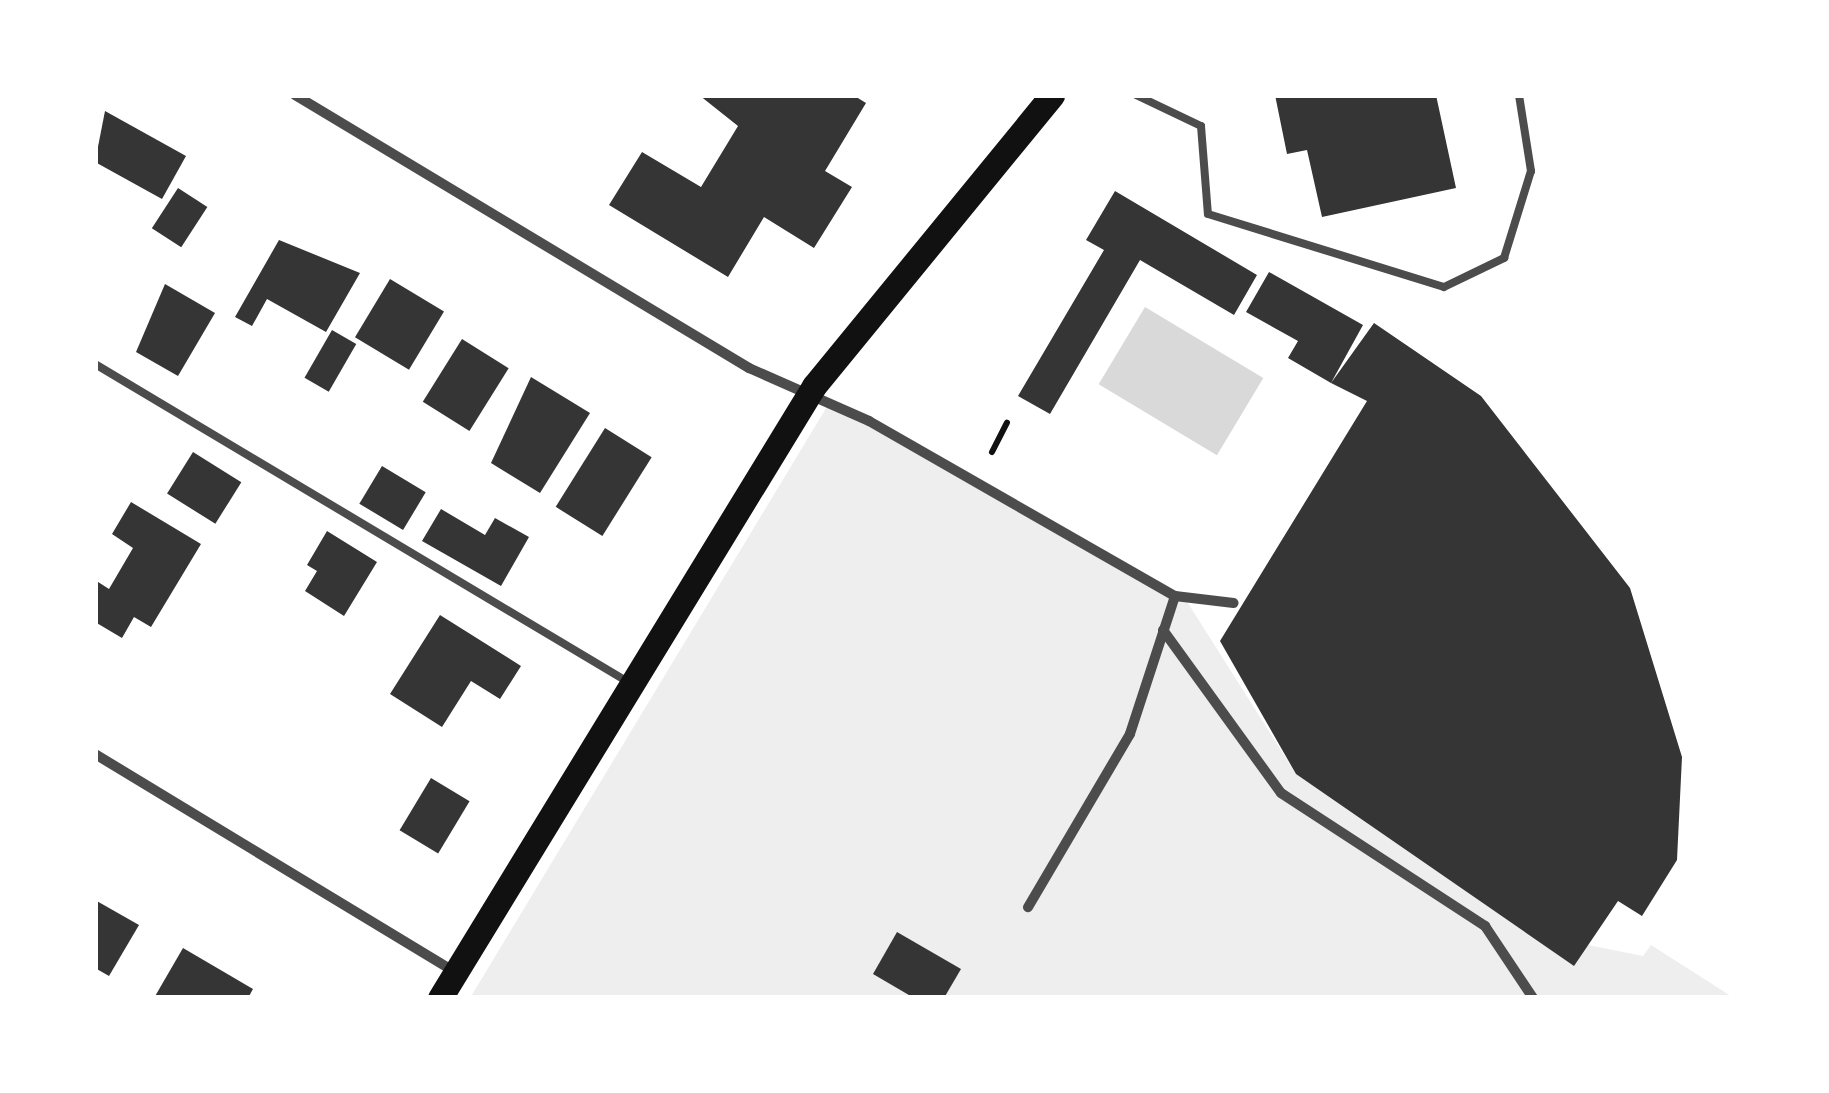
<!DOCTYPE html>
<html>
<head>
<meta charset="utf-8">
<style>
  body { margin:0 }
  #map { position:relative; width:1829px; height:1093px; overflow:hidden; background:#fff; font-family:"Golos Text",sans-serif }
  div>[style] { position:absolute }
  .green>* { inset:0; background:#eee }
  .water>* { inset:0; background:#d9d9d9; transform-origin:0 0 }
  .building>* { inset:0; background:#353535; transform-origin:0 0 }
  .path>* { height:6px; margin:-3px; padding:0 3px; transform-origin:3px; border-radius:3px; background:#111 }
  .service>* { height:8px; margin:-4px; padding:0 4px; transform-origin:4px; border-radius:4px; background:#4c4c4c }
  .minor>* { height:10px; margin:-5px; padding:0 5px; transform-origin:5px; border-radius:5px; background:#4c4c4c }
  .primary>* { height:25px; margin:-12.5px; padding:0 12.5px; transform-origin:12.5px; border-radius:12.5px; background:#111 }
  span { translate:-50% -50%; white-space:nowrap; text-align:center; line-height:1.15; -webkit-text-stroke:9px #fff; paint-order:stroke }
  .frame { position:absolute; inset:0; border:98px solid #fff; pointer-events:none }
</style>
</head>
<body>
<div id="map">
  <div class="green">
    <div style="clip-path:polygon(831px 400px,1186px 600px,1296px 774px,1578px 943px,1643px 956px,1651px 945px,1734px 998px,470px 998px)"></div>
  </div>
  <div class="water">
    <div style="left:1145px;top:307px;width:138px;height:90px;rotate:31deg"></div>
  </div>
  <div class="building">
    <div style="clip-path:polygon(699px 95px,853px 95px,866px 103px,825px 171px,852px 187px,814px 248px,764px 217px,728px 277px,609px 205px,642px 152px,701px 187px,738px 126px)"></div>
    <div style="clip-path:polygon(1275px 95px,1436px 95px,1456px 188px,1322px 217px,1307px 150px,1287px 154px)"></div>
    <div style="clip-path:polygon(105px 111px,186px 156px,162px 199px,95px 162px)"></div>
    <div style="left:178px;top:188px;width:35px;height:48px;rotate:33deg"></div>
    <div style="clip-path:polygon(1115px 191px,1257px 275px,1234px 315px,1140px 260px,1050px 414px,1018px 396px,1104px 250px,1086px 240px)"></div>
    <div style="clip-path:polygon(279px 240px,360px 273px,326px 332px,267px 299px,252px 326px,235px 317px)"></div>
    <div style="clip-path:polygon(1269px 272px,1363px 325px,1331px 383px,1374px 323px,1481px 396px,1630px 588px,1682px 757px,1677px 860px,1642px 916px,1618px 901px,1574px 966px,1296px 774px,1220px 641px,1367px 401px,1331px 383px,1288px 358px,1298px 341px,1246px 312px)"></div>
    <div style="left:390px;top:279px;width:63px;height:68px;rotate:31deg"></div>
    <div style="clip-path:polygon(165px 284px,215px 313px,178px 376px,136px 352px)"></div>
    <div style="left:332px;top:330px;width:28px;height:55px;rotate:30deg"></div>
    <div style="left:462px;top:339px;width:55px;height:74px;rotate:32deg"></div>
    <div style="clip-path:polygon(531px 377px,590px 413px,540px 493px,491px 463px)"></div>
    <div style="left:605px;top:428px;width:55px;height:93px;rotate:32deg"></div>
    <div style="left:193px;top:452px;width:57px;height:49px;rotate:32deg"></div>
    <div style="left:382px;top:466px;width:51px;height:44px;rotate:31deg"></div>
    <div style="clip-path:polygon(131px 502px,201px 544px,151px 627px,134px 617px,122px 638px,95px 622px,95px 580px,109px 589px,133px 548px,112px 534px)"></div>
    <div style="clip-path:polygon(441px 509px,485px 535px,495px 518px,529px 537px,501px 586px,422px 541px)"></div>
    <div style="clip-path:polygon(327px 531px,377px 562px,344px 616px,305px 591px,317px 571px,307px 565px)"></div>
    <div style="clip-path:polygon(440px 615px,521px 666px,500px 699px,471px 681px,442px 727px,390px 694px)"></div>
    <div style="left:431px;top:778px;width:45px;height:61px;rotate:31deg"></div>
    <div style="clip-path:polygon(95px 900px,139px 925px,109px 976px,95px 968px)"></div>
    <div style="clip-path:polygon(897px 932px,961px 969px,944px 998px,914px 998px,873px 974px)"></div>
    <div style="clip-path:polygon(183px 948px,253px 989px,248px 998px,154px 998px)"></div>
  </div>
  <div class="path">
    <div style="left:992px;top:452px;width:33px;rotate:-63deg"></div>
  </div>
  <div class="service">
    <div style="left:1136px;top:95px;width:72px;rotate:25.5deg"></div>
    <div style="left:1201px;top:126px;width:88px;rotate:85.5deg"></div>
    <div style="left:1208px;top:214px;width:247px;rotate:17.2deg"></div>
    <div style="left:1444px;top:287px;width:67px;rotate:-25.8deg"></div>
    <div style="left:1504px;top:258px;width:91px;rotate:-72.8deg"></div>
    <div style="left:1531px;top:171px;width:77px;rotate:-99deg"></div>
    <div style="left:95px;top:364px;width:621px;rotate:30.82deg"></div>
  </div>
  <div class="minor">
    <div style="left:295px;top:95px;width:530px;rotate:31.02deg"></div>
    <div style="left:749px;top:368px;width:131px;rotate:23.8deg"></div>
    <div style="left:869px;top:421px;width:353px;rotate:29.8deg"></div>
    <div style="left:1175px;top:596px;width:145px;rotate:108.1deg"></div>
    <div style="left:1130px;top:734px;width:201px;rotate:120.5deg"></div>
    <div style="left:1175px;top:596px;width:59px;rotate:6.8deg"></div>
    <div style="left:1163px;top:630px;width:201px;rotate:54.1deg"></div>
    <div style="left:1281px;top:793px;width:244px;rotate:33.1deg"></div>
    <div style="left:1485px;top:926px;width:87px;rotate:56.3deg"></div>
    <div style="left:95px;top:754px;width:419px;rotate:31.2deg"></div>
  </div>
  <div class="primary">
    <div style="left:440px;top:998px;width:717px;rotate:-58.57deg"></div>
    <div style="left:814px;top:386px;width:376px;rotate:-50.7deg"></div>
  </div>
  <div class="frame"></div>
</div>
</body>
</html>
